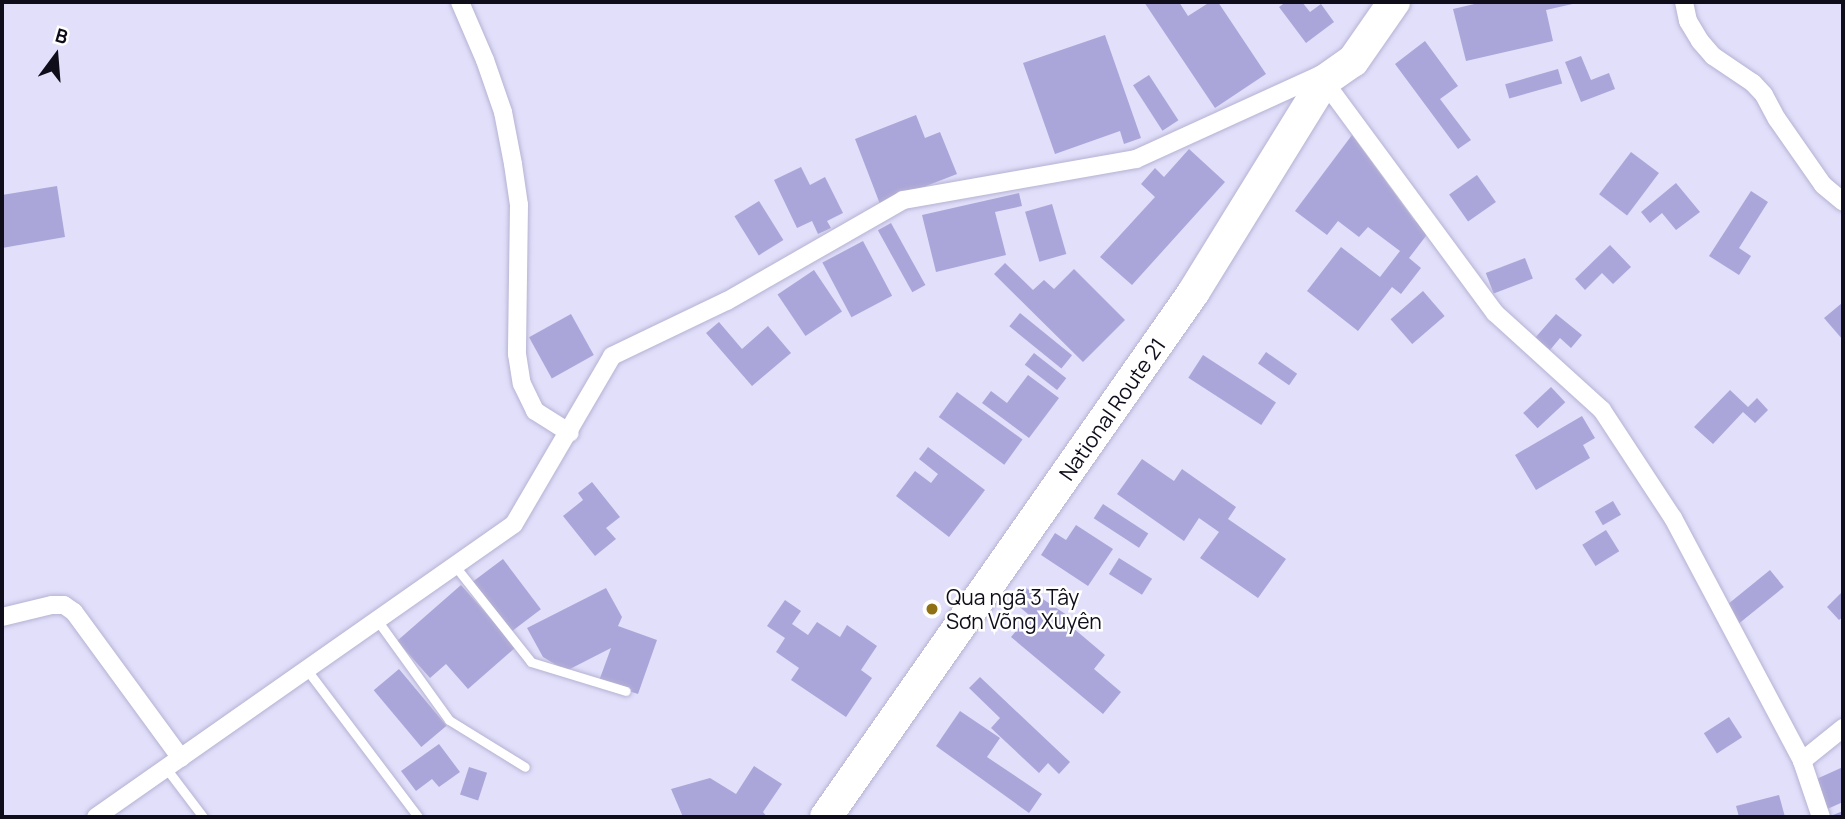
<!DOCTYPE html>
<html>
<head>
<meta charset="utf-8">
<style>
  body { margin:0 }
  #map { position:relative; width:1845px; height:819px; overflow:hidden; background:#e1dffa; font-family:Manrope,sans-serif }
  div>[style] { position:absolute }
  .building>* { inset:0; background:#aba6d9; transform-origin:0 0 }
  .roads { filter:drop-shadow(0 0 2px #b5b2d3) drop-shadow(0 0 2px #b5b2d3) }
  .lane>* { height:9px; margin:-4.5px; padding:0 4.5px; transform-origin:4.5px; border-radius:4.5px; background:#fff }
  .street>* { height:18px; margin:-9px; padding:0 9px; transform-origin:9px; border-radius:9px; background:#fff }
  .highway>* { height:32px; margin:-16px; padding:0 16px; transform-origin:16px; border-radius:16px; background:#fff }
  .dots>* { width:19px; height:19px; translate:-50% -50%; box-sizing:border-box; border:4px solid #fff; border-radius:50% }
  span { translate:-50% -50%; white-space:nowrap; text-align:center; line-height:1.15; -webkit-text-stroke:5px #fff; paint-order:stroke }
  .street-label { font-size:21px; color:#0f0d19 }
  .poi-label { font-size:21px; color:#0f0d19 }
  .left { translate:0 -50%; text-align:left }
  .frame { position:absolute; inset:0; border:4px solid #0f0d19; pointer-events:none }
  .north { position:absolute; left:21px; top:21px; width:70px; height:70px; -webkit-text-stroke:5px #fff; paint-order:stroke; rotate:16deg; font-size:19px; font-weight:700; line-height:28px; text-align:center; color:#0f0d19 }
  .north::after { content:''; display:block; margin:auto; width:24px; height:32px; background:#0f0d19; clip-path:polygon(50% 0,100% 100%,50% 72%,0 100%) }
</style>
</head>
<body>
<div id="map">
  <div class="building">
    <div style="clip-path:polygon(1144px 2px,1179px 2px,1188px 16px,1210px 2px,1218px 2px,1266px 74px,1215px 108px)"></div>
    <div style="clip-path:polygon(1286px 2px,1302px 2px,1310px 12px,1321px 4px,1334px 22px,1306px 43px,1279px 7px)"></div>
    <div style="clip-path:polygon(1483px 2px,1577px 2px,1577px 3px,1546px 10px,1553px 41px,1466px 61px,1453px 9px)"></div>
    <div style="clip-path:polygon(1105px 35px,1141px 138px,1124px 144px,1120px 131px,1055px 154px,1023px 63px)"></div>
    <div style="clip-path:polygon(1425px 41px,1458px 86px,1440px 99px,1471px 140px,1458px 149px,1395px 64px)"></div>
    <div style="clip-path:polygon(1581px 56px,1591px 80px,1609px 73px,1615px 89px,1581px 102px,1565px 62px)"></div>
    <div style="left:1558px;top:69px;width:15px;height:55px;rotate:74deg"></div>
    <div style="left:1149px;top:75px;width:54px;height:19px;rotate:57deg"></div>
    <div style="clip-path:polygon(916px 115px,925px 138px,940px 132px,957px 174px,880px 204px,855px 139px)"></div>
    <div style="clip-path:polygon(1352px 135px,1414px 220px,1429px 232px,1409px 258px,1421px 268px,1401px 294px,1392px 287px,1358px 331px,1307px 291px,1341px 247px,1380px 277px,1400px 251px,1368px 227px,1359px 237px,1338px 221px,1327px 235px,1295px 211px)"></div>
    <div style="clip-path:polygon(1189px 149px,1225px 182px,1132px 285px,1100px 257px,1155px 197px,1141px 184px,1155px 168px,1164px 177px)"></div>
    <div style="left:1631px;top:152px;width:35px;height:53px;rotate:37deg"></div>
    <div style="clip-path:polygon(801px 167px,810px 185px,825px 177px,843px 213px,827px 221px,831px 228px,818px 234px,812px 221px,797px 228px,774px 180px)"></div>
    <div style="left:1477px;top:175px;width:33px;height:34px;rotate:55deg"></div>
    <div style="clip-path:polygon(1676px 183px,1700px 212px,1676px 230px,1662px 213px,1650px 223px,1641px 212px)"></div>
    <div style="clip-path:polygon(57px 186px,65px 237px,2px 248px,2px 195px)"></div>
    <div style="clip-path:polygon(1751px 191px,1768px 202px,1739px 248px,1751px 256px,1739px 275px,1709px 256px)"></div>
    <div style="clip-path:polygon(1019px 193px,1022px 206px,995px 212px,1006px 255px,936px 272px,922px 215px)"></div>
    <div style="left:759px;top:201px;width:46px;height:29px;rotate:58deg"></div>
    <div style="left:1052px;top:204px;width:52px;height:28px;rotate:74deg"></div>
    <div style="left:891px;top:223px;width:71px;height:15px;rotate:61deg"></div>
    <div style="left:863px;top:241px;width:62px;height:46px;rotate:62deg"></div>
    <div style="clip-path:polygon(1610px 245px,1631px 267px,1613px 284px,1602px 273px,1585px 290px,1575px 279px)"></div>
    <div style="left:1525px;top:258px;width:22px;height:42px;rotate:69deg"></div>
    <div style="clip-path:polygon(1005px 263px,1033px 290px,1044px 280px,1054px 289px,1074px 269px,1125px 320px,1083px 362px,994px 274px)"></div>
    <div style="left:814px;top:270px;width:50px;height:44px;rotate:56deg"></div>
    <div style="left:1423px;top:291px;width:33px;height:43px;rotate:49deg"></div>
    <div style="clip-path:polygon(1842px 303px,1843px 305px,1843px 340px,1824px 318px)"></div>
    <div style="left:1020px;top:313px;width:67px;height:17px;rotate:39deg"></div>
    <div style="left:571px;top:314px;width:47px;height:48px;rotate:61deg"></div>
    <div style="clip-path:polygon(1556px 314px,1582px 335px,1571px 348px,1560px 338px,1550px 350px,1535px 338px)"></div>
    <div style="clip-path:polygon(719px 322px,742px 349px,768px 326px,791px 353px,752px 386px,706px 333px)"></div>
    <div style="left:1266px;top:352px;width:38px;height:14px;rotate:35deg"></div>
    <div style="left:1034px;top:353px;width:41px;height:15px;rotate:38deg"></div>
    <div style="left:1203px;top:355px;width:87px;height:27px;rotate:33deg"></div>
    <div style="clip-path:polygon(1028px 375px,1059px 398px,1029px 438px,982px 403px,991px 391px,1007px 403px)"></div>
    <div style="left:1551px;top:387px;width:21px;height:38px;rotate:47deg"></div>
    <div style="clip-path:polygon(1730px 390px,1748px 407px,1757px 398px,1768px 410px,1755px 423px,1743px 412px,1713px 444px,1694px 427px)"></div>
    <div style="left:957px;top:392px;width:81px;height:31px;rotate:36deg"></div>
    <div style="clip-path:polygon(1582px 416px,1595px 438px,1583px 445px,1590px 458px,1536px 490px,1515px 455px)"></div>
    <div style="clip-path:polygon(928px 447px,985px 490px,949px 537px,896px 496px,915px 471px,931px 483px,938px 474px,919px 459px)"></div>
    <div style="clip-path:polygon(1142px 459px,1174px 481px,1182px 469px,1236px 507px,1228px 519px,1286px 559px,1258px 598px,1200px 558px,1219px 532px,1199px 518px,1184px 541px,1117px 494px)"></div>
    <div style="clip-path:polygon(592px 482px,620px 517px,606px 528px,616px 539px,595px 556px,563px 516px,583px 500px,578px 493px)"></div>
    <div style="left:1613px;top:501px;width:16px;height:21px;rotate:60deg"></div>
    <div style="left:1103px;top:504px;width:54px;height:17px;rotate:33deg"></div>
    <div style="clip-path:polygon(1076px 525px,1113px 549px,1088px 586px,1041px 555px,1055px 533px,1066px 540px)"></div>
    <div style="left:1606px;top:530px;width:25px;height:28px;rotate:58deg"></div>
    <div style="left:1119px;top:558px;width:39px;height:19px;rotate:32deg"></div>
    <div style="left:503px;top:559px;width:63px;height:38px;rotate:53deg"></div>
    <div style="left:1770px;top:570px;width:22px;height:59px;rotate:51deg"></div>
    <div style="clip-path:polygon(461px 585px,516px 647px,468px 689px,446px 664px,430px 678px,397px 641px)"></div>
    <div style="clip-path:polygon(606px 588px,622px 617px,618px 626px,657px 640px,638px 694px,599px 681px,611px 648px,566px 671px,543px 657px,527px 628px)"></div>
    <div style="clip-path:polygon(1026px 588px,1070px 617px,1066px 622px,1105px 655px,1094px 669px,1121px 692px,1103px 714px,1011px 637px,1029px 615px,1014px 602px)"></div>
    <div style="clip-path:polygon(1843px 591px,1843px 617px,1839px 620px,1827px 607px)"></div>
    <div style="clip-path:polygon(785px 600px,801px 611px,792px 624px,808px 635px,817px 622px,840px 637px,847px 625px,877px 646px,861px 670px,872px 678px,846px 717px,791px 680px,799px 668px,776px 652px,785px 638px,767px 626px)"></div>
    <div style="left:399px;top:669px;width:74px;height:33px;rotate:50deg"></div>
    <div style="clip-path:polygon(980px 677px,1070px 762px,1059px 774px,1048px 763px,1039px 773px,991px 728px,1000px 718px,969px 688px)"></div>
    <div style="clip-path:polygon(960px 711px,1000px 738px,987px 757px,1042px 794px,1029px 813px,936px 746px)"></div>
    <div style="left:1729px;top:717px;width:24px;height:30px;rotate:57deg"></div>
    <div style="clip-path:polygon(439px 744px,460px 772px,439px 787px,432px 779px,416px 791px,401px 771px)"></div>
    <div style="clip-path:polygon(754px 766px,782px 784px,763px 812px,767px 817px,683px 817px,671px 789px,710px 778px,736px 794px)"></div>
    <div style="left:469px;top:767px;width:19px;height:29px;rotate:18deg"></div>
    <div style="clip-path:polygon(1843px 767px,1843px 802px,1825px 810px,1812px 781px)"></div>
    <div style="clip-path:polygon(1779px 795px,1785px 817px,1739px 817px,1736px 806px)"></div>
    <div style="clip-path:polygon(1843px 811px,1843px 817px,1828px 817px)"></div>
  </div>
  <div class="roads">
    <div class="lane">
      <div style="left:455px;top:566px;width:122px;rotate:51.6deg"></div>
      <div style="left:531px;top:662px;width:99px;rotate:17deg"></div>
      <div style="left:377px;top:620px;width:123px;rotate:54.2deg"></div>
      <div style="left:449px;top:720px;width:89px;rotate:31.7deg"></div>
      <div style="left:307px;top:670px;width:184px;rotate:52.9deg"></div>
      <div style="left:166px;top:768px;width:61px;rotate:52.9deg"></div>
    </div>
    <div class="street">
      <div style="left:460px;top:2px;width:63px;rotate:66.7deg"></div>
      <div style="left:485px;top:60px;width:55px;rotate:70.9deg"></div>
      <div style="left:503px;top:112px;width:53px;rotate:79.1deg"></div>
      <div style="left:513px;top:164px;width:41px;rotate:81.7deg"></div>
      <div style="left:519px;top:205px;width:149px;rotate:90.8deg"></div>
      <div style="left:517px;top:354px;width:30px;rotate:81deg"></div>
      <div style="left:522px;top:384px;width:30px;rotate:64deg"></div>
      <div style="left:535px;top:411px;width:41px;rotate:32.2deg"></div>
      <div style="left:1684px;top:2px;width:19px;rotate:78deg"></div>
      <div style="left:1688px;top:21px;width:23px;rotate:59deg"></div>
      <div style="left:1700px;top:41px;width:20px;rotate:49deg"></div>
      <div style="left:1713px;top:56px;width:48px;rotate:34deg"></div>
      <div style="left:1753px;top:83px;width:16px;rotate:47deg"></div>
      <div style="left:1764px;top:95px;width:27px;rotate:62deg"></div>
      <div style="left:1777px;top:119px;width:80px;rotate:55.1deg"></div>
      <div style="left:1823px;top:185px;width:26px;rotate:40deg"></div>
      <div style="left:1324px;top:81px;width:288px;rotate:53.6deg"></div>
      <div style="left:1495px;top:313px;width:144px;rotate:42.2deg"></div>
      <div style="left:1602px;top:410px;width:129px;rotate:56.7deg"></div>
      <div style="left:1673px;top:518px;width:275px;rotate:62deg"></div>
      <div style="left:1802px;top:761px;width:59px;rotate:71.3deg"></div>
      <div style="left:2px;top:617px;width:51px;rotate:-13.5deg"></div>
      <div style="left:52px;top:605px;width:12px"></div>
      <div style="left:64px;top:605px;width:12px;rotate:35deg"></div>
      <div style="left:74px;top:612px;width:181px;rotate:53.8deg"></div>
      <div style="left:1802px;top:761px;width:53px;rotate:-38.8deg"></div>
      <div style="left:96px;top:817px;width:510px;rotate:-35.03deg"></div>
      <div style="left:514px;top:524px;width:194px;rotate:-59.7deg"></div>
      <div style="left:612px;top:356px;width:127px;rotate:-25.6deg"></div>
      <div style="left:727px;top:301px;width:203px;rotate:-29.8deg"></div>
      <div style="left:903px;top:200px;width:237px;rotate:-10deg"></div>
      <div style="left:1136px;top:159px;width:208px;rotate:-24.5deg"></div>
    </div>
    <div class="highway">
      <div style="left:826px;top:817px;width:640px;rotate:-54.99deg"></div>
      <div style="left:1193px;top:293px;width:249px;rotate:-58.3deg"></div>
      <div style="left:1324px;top:81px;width:35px;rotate:-35deg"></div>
      <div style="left:1353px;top:61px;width:72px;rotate:-55.2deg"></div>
    </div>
  </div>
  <div class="dots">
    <div style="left:932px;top:609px;background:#8f7015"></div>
  </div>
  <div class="street-label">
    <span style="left:1112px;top:409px;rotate:-55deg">National Route 21</span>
  </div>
  <div class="poi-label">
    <span class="left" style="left:946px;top:609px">Qua ngã 3 Tây<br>Sơn Võng Xuyên</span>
  </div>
  <div class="frame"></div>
  <div class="north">B</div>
</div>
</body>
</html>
